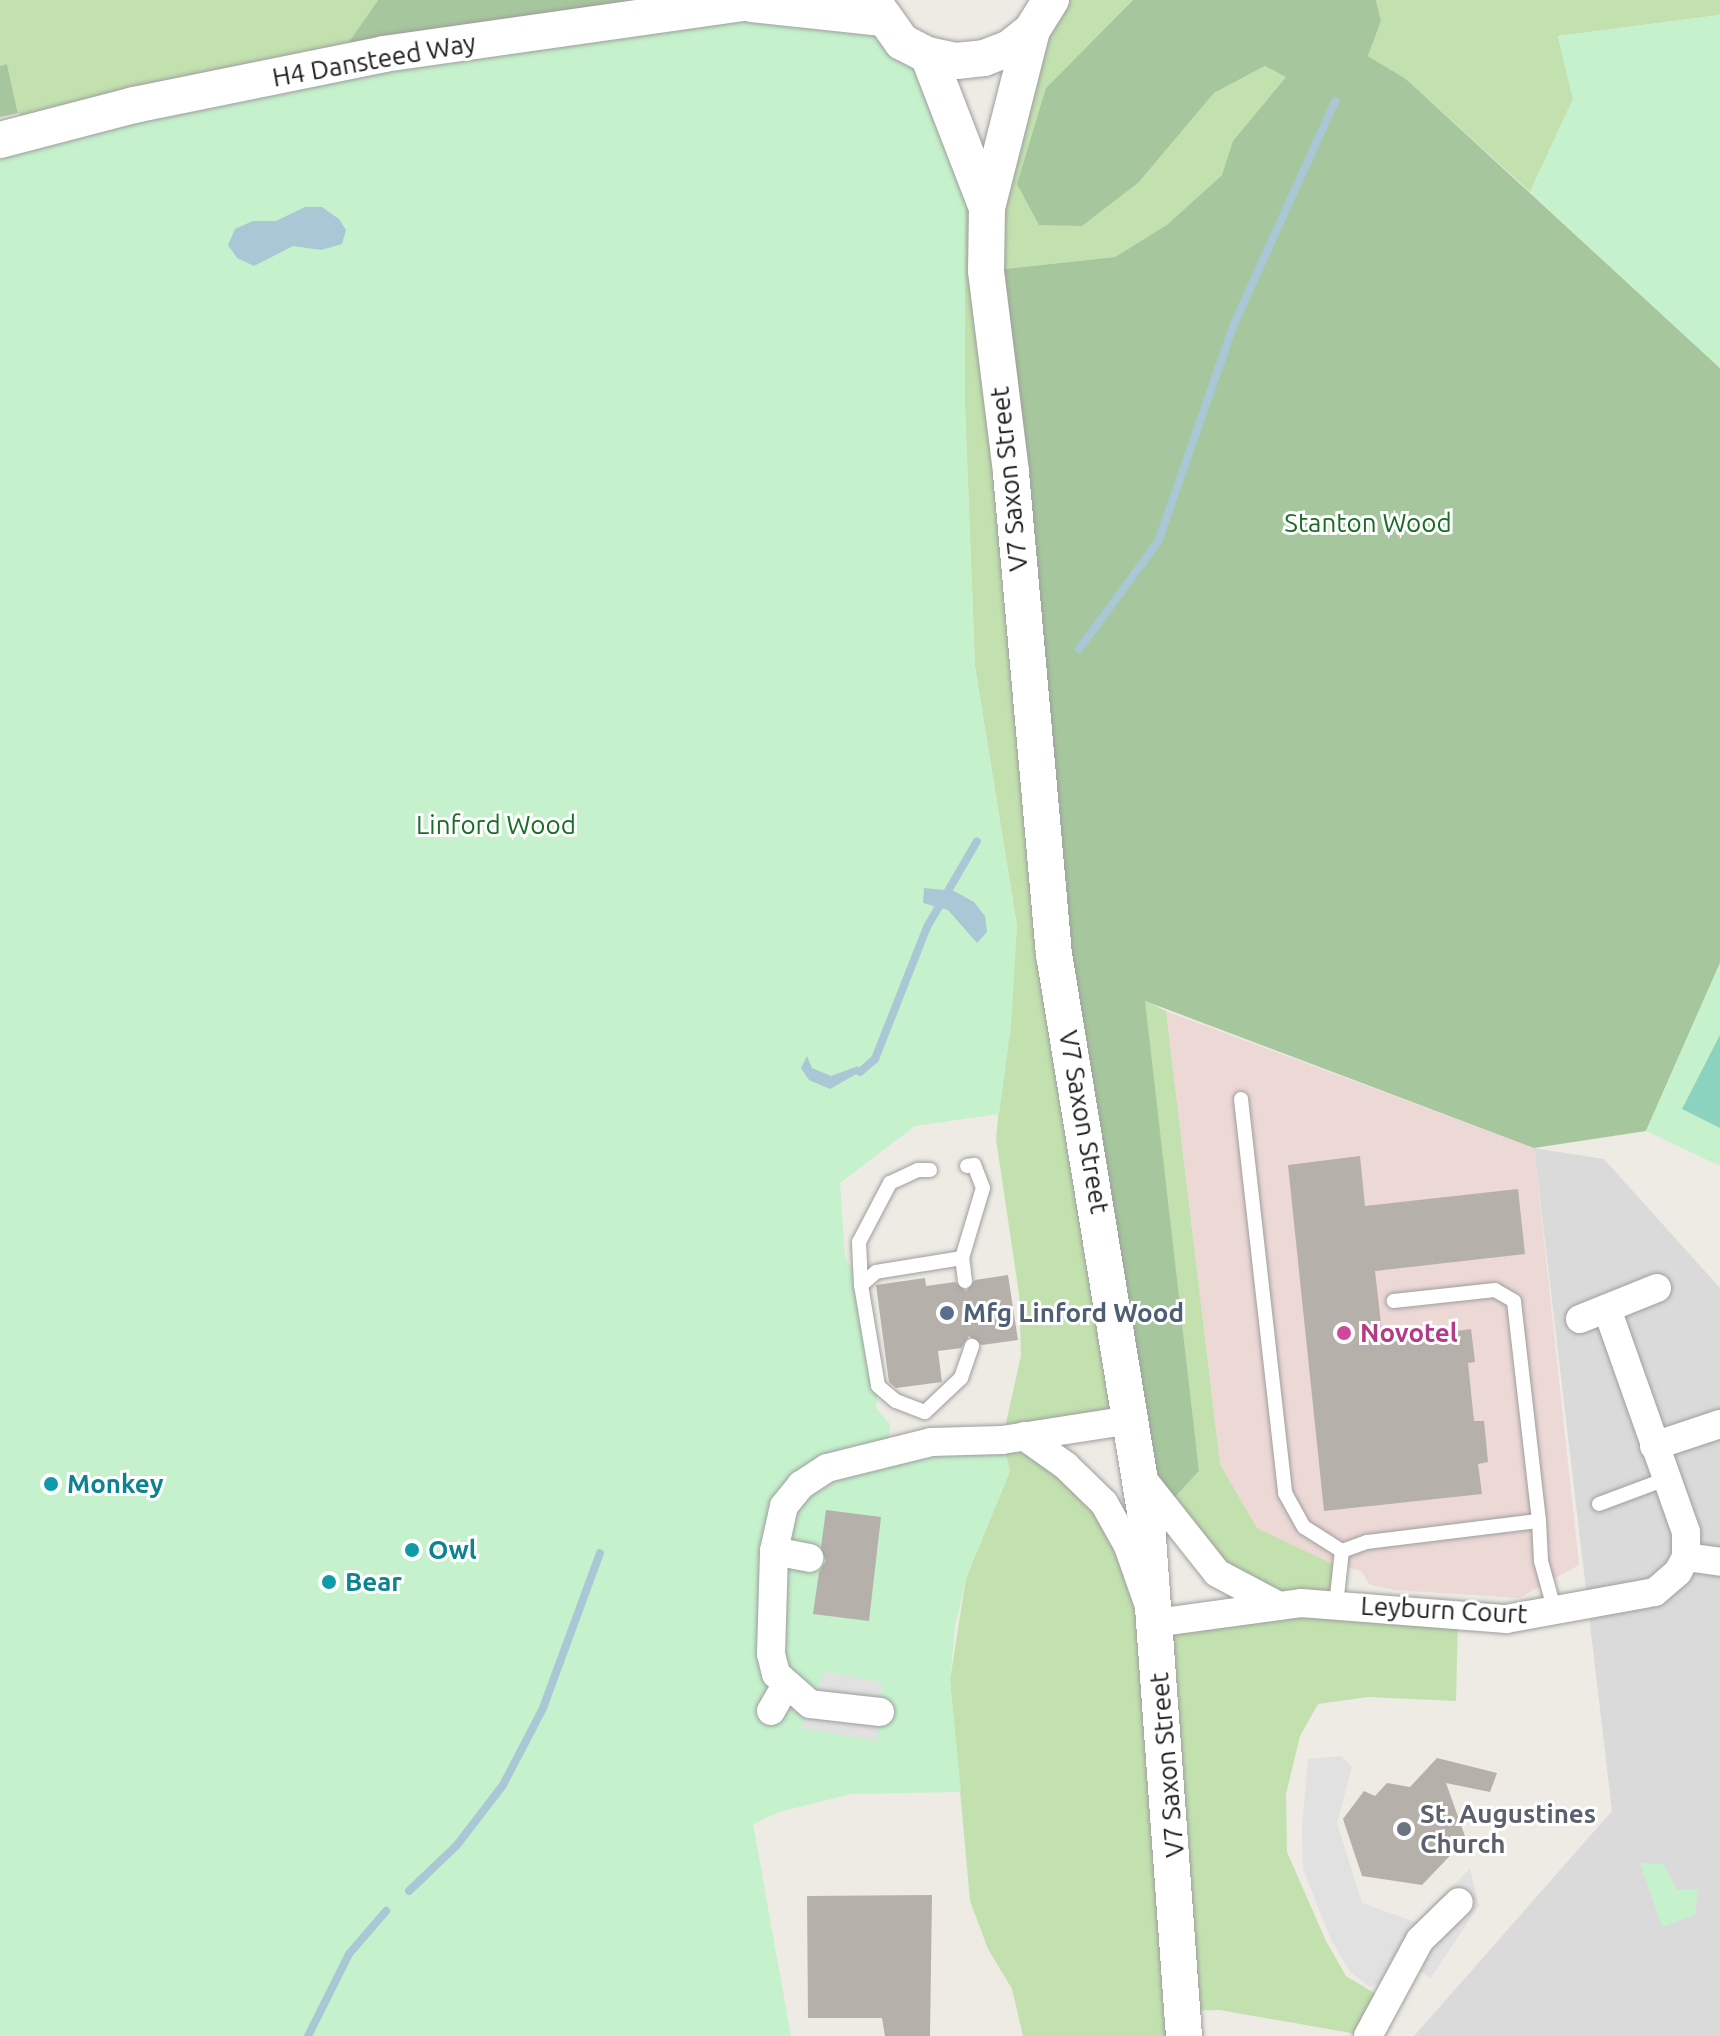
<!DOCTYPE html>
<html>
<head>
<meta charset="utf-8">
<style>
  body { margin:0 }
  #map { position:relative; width:1720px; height:2036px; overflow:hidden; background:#edebe4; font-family:Ubuntu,sans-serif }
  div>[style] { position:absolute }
  .residential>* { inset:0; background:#dbdada }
  .commercial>* { inset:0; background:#ecd8d5 }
  .grass>* { inset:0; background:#c3e1af }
  .forest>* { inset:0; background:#a6c79d }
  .park>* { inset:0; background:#c5f2cd }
  .pitch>* { inset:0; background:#8bd3be }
  .parking>* { inset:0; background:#e1e1e1 }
  .water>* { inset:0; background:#a9c7d5 }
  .stream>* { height:8px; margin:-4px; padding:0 4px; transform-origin:4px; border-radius:4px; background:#a9c7d5 }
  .building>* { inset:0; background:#b6b0aa }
  .roads { filter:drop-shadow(0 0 2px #9e9e9e) drop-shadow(0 0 2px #9e9e9e) }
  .service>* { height:14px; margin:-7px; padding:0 7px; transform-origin:7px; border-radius:7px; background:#fff }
  .minor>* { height:28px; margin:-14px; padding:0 14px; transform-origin:14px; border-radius:14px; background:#fff }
  .tertiary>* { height:36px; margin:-18px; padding:0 18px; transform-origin:18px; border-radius:18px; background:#fff }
  .dots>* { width:22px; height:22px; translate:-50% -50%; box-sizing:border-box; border:4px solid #fff; border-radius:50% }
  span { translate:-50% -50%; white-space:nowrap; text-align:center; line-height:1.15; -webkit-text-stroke:6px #fff; paint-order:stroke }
  .street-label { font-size:26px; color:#1d1d1d }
  .park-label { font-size:26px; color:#186d27 }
  .service-label { font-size:26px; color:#4e5e75; font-weight:700 }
  .left { translate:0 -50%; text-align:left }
  .hotel-label { font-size:26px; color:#b23c85; font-weight:700 }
  .culture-label { font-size:26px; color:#0d838f; font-weight:700 }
  .worship-label { font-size:26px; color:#5b616d; font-weight:700 }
</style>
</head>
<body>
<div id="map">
  <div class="residential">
    <div style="clip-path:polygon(1534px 1148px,1604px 1159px,1720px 1288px,1720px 2036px,1414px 2036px,1612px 1811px)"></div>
  </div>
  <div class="commercial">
    <div style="clip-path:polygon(1166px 1011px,1534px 1148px,1579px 1565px,1519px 1598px,1395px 1590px,1370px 1585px,1361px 1571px,1314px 1558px,1257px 1528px,1220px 1464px)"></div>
  </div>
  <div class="grass">
    <div style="clip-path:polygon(0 0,378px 0,335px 64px,23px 133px,7px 64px,0 66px)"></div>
    <div style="clip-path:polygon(1051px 0,1133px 0,1046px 88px,1139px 182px,1214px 93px,1265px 66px,1287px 76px,1239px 134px,1222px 175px,1168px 225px,1115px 257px,987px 271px,1131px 1420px,1025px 1436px,1104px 1503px,1155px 1623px,1277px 1606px,1163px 1510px,1199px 1471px,1144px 1000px,1166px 1011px,1220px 1464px,1257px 1528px,1341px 1568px,1336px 1605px,1458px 1617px,1456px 1701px,1368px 1697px,1318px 1704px,1300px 1736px,1286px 1794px,1287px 1852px,1326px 1941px,1346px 1976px,1384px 1999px,1368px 2036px,1220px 2010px,1184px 2011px,1184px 2036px,1023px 2036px,1012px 1989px,988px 1949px,970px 1901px,950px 1680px,966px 1578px,1010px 1471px,1002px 1440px,1021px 1356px,1019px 1294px,996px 1139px,1017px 926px,975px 667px,965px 406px,965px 211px,970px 165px,987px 207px)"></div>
    <div style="clip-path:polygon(1376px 0,1720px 0,1720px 15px,1558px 36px,1573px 99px,1530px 192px,1406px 79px,1368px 56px,1381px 21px)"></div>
  </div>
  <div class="forest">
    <div style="clip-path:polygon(378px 0,673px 0,334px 64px)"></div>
    <div style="clip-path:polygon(1133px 0,1376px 0,1381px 21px,1368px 56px,1406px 79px,1720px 368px,1720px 963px,1646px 1131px,1534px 1148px,1145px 1001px,1199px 1471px,1163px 1510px,1095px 1183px,986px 271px,1115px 257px,1167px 225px,1222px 175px,1233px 141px,1286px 77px,1265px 66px,1214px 93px,1139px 182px,1082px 226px,1039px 225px,1017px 184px,1046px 88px)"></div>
    <div style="clip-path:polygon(7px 64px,18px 113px,0 117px,0 66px)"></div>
  </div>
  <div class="park">
    <div style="clip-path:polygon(752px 4px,902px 42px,970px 165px,965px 211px,965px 406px,975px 667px,1017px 926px,1011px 1026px,999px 1114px,915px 1126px,840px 1183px,845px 1257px,861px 1285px,878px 1386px,876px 1408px,890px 1424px,889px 1450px,1002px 1440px,1010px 1471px,966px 1578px,955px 1627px,950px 1680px,961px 1792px,851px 1794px,779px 1812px,753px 1824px,791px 2036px,0 2036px,0 140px)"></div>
    <div style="clip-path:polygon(1720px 15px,1720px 368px,1530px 192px,1573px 99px,1558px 36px)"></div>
    <div style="clip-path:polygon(1720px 963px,1720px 1166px,1646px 1131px)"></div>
    <div style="clip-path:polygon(1640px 1863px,1663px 1864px,1677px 1890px,1698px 1889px,1695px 1915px,1662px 1927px)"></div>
  </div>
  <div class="pitch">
    <div style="clip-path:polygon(1720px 1035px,1720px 1128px,1682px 1109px)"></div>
  </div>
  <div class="parking">
    <div style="clip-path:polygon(825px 1671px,883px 1683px,877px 1741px,801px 1728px)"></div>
    <div style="clip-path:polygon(1341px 1756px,1352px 1767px,1337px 1823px,1362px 1903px,1415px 1922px,1470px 1869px,1479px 1905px,1431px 1978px,1414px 1967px,1370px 1987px,1351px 1973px,1331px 1940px,1303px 1869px,1302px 1828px,1308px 1759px)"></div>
  </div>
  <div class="water">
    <div style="clip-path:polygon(305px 207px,322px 207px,339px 219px,346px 230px,342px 244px,321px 250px,293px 246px,254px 266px,237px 258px,228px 245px,235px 229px,253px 221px,276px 221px)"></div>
    <div style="clip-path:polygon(924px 888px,954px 891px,974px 902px,985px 916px,987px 932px,977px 943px,948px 910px,923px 903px)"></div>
    <div style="clip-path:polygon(807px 1056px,812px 1068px,831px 1076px,858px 1066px,860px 1072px,830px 1089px,809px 1080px,801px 1068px)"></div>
  </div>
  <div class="stream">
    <div style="left:1079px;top:649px;width:133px;rotate:-53.6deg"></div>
    <div style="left:1158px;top:542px;width:231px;rotate:-70.8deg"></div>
    <div style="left:1234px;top:324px;width:245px;rotate:-65.6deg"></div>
    <div style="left:860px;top:1072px;width:20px;rotate:-41deg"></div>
    <div style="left:875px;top:1059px;width:142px;rotate:-68.5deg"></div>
    <div style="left:927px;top:927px;width:99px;rotate:-59.8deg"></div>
    <div style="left:409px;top:1891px;width:66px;rotate:-43.8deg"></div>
    <div style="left:457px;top:1845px;width:76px;rotate:-52.5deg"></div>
    <div style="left:503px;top:1785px;width:87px;rotate:-62.5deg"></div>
    <div style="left:543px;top:1708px;width:165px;rotate:-69.8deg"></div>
    <div style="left:308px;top:2036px;width:92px;rotate:-63.4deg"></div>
    <div style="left:349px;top:1954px;width:57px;rotate:-49.3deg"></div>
  </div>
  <div class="building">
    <div style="clip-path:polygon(1360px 1156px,1365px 1206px,1518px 1189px,1525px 1254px,1375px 1271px,1383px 1341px,1471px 1329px,1475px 1362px,1468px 1363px,1474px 1421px,1484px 1421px,1488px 1462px,1478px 1464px,1482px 1494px,1324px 1511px,1288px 1165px)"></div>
    <div style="clip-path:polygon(1008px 1275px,1018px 1340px,982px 1345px,969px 1336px,961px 1348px,938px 1351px,942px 1382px,896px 1388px,889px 1382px,876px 1285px,925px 1278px,926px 1286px,955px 1282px,966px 1291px,975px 1280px)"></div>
    <div style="clip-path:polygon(826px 1510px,881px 1517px,869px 1621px,813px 1614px,819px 1572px,826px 1561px,821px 1547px)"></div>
    <div style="clip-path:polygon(1437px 1758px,1497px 1773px,1490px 1792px,1446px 1783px,1466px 1839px,1422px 1885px,1362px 1876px,1343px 1819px,1364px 1791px,1375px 1796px,1387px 1783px,1410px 1787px)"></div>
    <div style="clip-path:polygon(932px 1895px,930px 2036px,885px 2036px,882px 2018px,808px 2018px,807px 1896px)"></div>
  </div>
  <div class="roads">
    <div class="service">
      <div style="left:1241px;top:1099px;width:396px;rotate:83.6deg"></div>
      <div style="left:1285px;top:1493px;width:39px;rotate:61deg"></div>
      <div style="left:1304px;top:1527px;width:45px;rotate:32.3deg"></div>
      <div style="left:962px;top:1258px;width:73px;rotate:-73.3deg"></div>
      <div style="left:983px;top:1188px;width:25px;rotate:-111deg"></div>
      <div style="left:974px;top:1165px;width:7px;rotate:172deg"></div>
      <div style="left:965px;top:1281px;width:23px;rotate:-97deg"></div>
      <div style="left:962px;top:1258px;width:87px;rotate:170.8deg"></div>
      <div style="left:876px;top:1272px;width:20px;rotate:139deg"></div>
      <div style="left:861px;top:1285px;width:102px;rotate:80.4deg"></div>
      <div style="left:878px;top:1386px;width:23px;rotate:40deg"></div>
      <div style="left:896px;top:1401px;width:31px;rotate:21deg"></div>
      <div style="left:925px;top:1412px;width:50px;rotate:-43.4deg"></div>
      <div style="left:961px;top:1378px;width:34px;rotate:-71deg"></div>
      <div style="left:861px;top:1285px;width:43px;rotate:-92.7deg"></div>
      <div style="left:859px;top:1242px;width:67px;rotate:-62.3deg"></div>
      <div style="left:890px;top:1183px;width:31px;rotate:-25deg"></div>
      <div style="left:918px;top:1170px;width:12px"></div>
      <div style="left:1599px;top:1504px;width:72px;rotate:-20.5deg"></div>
      <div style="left:1539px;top:1521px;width:40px;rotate:87.1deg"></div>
      <div style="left:1541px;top:1561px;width:53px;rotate:74.6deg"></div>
      <div style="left:1342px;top:1551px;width:27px;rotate:-20deg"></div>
      <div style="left:1367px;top:1542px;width:173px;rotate:-7deg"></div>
      <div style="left:1539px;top:1521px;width:221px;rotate:-96.5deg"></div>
      <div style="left:1514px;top:1301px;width:22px;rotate:-150deg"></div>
      <div style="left:1495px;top:1290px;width:102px;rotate:173.8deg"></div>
      <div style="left:1336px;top:1605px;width:54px;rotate:-83.7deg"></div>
    </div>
    <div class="minor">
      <div style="left:1580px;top:1319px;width:83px;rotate:-21.9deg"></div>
      <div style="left:1024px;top:1436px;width:52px;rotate:35.5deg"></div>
      <div style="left:1066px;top:1466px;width:53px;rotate:44.2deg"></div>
      <div style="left:1104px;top:1503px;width:49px;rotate:60.8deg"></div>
      <div style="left:1128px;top:1546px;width:82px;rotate:70.7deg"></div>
      <div style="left:1155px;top:1623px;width:147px;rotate:-7.8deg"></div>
      <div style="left:1301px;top:1603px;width:206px;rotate:4.5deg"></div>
      <div style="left:1506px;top:1619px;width:151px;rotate:-10.3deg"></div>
      <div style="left:1655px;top:1592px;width:30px;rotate:-41deg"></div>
      <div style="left:1678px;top:1572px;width:17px;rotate:-62deg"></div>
      <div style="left:1686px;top:1557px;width:25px;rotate:-90deg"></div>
      <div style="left:1686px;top:1532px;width:237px;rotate:-109.5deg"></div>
      <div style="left:1654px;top:1446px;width:70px;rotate:-18.4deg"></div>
      <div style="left:1141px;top:1477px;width:122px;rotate:51.6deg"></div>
      <div style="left:1217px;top:1573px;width:70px;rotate:28deg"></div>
      <div style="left:774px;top:1551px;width:36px;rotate:11deg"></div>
      <div style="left:1686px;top:1557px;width:34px;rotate:8deg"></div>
      <div style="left:771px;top:1711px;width:30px;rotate:-60deg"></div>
      <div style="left:880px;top:1712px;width:70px;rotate:-173.5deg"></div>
      <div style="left:810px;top:1704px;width:45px;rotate:-138.6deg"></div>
      <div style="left:776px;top:1674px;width:21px;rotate:-104deg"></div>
      <div style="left:771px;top:1654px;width:103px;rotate:-88.3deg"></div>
      <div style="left:774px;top:1551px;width:46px;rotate:-77.5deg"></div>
      <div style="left:784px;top:1506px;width:27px;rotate:-51deg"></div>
      <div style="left:801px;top:1485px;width:31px;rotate:-33deg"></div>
      <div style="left:827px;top:1468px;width:107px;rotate:-14deg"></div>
      <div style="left:931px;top:1442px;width:71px;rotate:-1.6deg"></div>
      <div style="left:1002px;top:1440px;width:131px;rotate:-8.8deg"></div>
      <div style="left:1368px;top:2036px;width:109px;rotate:-61.6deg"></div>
      <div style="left:1420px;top:1940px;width:54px;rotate:-44.3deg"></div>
    </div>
    <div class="tertiary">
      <div style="left:872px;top:0;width:52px;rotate:54.5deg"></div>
      <div style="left:902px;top:42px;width:29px;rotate:27deg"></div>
      <div style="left:928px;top:55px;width:29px;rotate:12deg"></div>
      <div style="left:956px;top:61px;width:28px;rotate:-6deg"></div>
      <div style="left:984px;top:58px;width:28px;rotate:-21deg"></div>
      <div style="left:1010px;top:48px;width:28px;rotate:-39deg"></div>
      <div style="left:1032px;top:30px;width:36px;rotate:-58deg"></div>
      <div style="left:752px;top:4px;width:129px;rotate:6.2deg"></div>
      <div style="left:1032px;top:30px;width:184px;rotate:104.2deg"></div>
      <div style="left:987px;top:208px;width:63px;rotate:90.9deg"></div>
      <div style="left:986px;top:271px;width:204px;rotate:82.9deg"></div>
      <div style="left:1011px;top:473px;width:483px;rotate:84.9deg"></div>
      <div style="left:1054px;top:954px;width:578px;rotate:80.73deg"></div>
      <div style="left:1147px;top:1524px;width:513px;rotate:85.87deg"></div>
      <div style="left:928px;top:55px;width:164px;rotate:68.9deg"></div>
      <div style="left:0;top:140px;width:138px;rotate:-14.6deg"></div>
      <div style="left:134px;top:105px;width:255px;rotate:-11.5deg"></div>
      <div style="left:384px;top:54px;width:384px;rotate:-8.1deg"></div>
    </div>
  </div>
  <div class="dots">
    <div style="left:947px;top:1313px;background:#5c6f8a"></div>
    <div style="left:1344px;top:1333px;background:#d1479c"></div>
    <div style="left:51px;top:1484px;background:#0f9aa8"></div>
    <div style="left:412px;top:1550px;background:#0f9aa8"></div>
    <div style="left:329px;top:1582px;background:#0f9aa8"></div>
    <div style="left:1404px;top:1829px;background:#6b7280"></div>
  </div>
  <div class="street-label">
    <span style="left:374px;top:60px;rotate:-10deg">H4 Dansteed Way</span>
    <span style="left:1009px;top:479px;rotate:-96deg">V7 Saxon Street</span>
    <span style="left:1084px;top:1122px;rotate:80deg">V7 Saxon Street</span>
    <span style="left:1444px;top:1610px;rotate:3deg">Leyburn Court</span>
    <span style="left:1167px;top:1765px;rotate:-95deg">V7 Saxon Street</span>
  </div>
  <div class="park-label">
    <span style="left:1368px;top:523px">Stanton Wood</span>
    <span style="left:496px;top:825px">Linford Wood</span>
  </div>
  <div class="service-label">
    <span class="left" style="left:963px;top:1313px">Mfg Linford Wood</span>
  </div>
  <div class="hotel-label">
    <span class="left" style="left:1360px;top:1333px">Novotel</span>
  </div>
  <div class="culture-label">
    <span class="left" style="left:67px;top:1484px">Monkey</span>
    <span class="left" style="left:428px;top:1550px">Owl</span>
    <span class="left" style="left:345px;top:1582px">Bear</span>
  </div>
  <div class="worship-label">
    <span class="left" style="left:1420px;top:1829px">St. Augustines<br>Church</span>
  </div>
</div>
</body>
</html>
